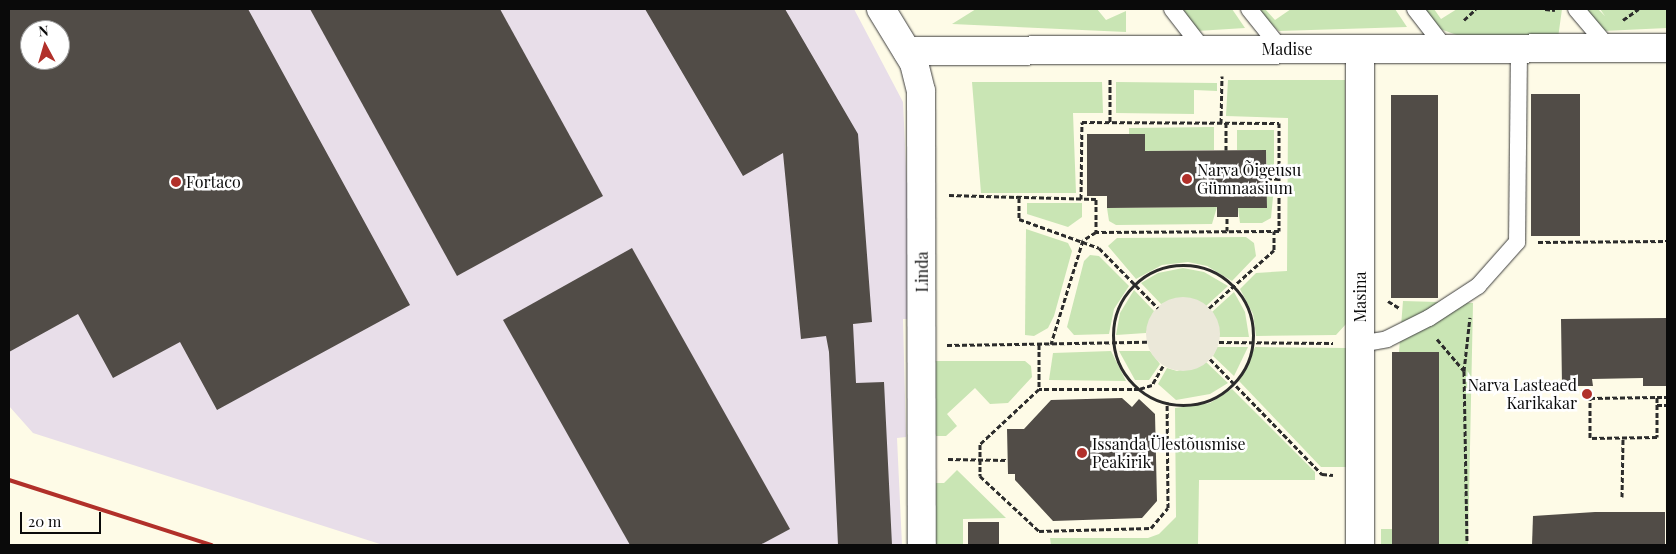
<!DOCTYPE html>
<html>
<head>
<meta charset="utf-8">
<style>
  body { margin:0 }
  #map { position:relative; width:1676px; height:554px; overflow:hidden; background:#fefbe7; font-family:"Playfair Display",serif }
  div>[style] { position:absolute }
  .industrial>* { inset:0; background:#e8dee9 }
  .green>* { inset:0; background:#c9e5b4; transform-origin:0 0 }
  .plaza>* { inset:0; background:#ebe8d9 }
  .round { border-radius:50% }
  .building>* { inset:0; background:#514c47; transform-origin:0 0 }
  .path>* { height:3px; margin-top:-1.5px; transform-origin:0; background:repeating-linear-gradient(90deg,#2c2c2c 0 5px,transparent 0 7.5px) }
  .path>.ring { margin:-1.5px; padding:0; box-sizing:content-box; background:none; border:3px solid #2c2c2c; border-radius:50% }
  .roads { filter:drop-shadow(0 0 1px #3d3d3d) drop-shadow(0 0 1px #3d3d3d) }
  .lane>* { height:16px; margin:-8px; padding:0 8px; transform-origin:8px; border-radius:8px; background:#fff }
  .street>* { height:28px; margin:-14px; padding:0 14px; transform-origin:14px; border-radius:14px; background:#fff }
  .rail>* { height:4px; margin:-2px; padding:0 2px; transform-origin:2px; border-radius:2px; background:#b1302a }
  .dots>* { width:14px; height:14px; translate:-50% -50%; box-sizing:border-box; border:2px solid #fff; border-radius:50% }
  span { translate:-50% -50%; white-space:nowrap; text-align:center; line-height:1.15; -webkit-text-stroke:5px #fff; paint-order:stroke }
  .street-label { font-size:16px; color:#0a0a0a }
  .poi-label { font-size:16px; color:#0a0a0a }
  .left { translate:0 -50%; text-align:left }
  .right { translate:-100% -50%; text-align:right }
  .frame { position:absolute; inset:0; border:10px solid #0a0a0a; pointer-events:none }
  .north { position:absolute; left:20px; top:20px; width:50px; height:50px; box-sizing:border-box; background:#fff; border:1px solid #9d9d9d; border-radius:50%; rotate:354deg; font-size:14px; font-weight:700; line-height:20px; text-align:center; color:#0a0a0a }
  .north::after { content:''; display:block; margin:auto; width:18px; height:22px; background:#b1302a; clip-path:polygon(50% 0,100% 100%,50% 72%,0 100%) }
  .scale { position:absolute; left:20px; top:512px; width:81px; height:22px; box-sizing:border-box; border:2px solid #0a0a0a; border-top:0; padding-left:6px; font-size:15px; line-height:18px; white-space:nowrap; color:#0a0a0a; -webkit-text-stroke:4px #fff; paint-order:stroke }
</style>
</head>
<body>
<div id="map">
  <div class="industrial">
    <div style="clip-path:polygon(evenodd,9px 9px,854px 9px,903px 102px,913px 319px,903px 319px,906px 437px,897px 438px,902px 545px,383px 545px,33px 433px,9px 406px,9px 9px,30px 30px,60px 30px,60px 60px,30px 60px,30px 30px)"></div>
  </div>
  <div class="green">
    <div style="clip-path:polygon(976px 9px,1097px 9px,1106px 20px,1126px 11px,1126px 32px,952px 24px)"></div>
    <div style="clip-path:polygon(1183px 9px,1232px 9px,1245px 28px,1197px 31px)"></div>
    <div style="clip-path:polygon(1254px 9px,1265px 9px,1275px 20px,1291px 9px,1395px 9px,1407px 27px,1279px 31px)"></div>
    <div style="clip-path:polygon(1422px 9px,1434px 9px,1441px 19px,1457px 9px,1562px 9px,1558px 38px,1465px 38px,1432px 26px)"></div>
    <div style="clip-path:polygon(1585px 9px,1598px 9px,1605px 16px,1600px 9px,1667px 9px,1667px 28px,1603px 31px)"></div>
    <div style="clip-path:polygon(1228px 80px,1345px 80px,1346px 324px,1336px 335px,1256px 336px,1253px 314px,1240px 289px,1256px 273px,1287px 271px,1288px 118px,1226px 116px)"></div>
    <div style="clip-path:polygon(972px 82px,1102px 82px,1103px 113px,1073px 113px,1076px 193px,981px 193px)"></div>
    <div style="clip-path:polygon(1116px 82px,1217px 83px,1217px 91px,1194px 90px,1194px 114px,1116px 113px)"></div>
    <div style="clip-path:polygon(1214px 127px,1214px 150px,1145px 151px,1145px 134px,1129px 134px,1129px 128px)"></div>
    <div style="clip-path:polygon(1237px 130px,1274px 130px,1274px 171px,1267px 171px,1266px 150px,1237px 150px)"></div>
    <div style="clip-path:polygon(1267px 186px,1274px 186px,1271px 218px,1262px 223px,1240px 223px,1238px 208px,1267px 208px)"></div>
    <div style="clip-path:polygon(1027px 203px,1082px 203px,1082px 217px,1068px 227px,1027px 214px)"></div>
    <div style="clip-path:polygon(1217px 207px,1212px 224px,1116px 225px,1109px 221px,1107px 208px)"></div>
    <div style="clip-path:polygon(1026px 229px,1068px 243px,1072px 251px,1054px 316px,1048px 328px,1034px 336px,1025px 335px)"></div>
    <div style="clip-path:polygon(1246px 237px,1254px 243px,1256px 256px,1232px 281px,1207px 266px,1188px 262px,1162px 265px,1136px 279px,1108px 246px,1117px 238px)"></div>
    <div style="clip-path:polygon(1090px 255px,1099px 256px,1129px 286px,1114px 309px,1109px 334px,1074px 335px,1067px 327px,1084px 261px)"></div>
    <div style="clip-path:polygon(1183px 268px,1204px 272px,1228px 286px,1206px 306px,1185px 298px,1161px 304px,1141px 283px,1158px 273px)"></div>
    <div style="clip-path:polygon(1134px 290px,1154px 311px,1146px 333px,1116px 335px,1120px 313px)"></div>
    <div style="clip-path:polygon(1234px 292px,1245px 312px,1249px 337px,1219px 337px,1212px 312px)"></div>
    <div style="clip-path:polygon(1403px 301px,1473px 303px,1468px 545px,1439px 545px,1439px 352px,1399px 352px)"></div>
    <div style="clip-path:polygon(1217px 347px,1248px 347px,1234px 376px,1213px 356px)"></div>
    <div style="clip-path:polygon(1255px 347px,1347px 348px,1347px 467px,1321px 467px,1239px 381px)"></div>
    <div style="clip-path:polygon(1111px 351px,1126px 381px,1049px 380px,1053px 353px)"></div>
    <div style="clip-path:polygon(1119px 351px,1150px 351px,1160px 364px,1149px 380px,1135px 380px)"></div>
    <div style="clip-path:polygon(930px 361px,1025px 361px,1031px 366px,1032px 377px,1008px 403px,990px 404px,975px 388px,947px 414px,957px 426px,946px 436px,930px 436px)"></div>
    <div style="clip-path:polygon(1206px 362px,1228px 383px,1210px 394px,1176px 400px,1158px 384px,1167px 368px,1177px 371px)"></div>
    <div style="clip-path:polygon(1232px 389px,1315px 472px,1315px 480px,1199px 480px,1198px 545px,1051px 545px,1050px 538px,1148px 538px,1159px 534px,1176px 517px,1175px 408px,1210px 403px)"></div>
    <div style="clip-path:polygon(957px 470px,1006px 518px,963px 519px,963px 545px,930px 545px,930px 483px,944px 483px)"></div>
    <div style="left:1381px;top:529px;width:12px;height:16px"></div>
  </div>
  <div class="plaza">
    <div class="round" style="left:1146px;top:297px;width:74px;height:74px"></div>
  </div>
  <div class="building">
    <div style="clip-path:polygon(evenodd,9px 9px,248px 9px,410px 305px,217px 410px,180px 342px,113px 378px,78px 314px,9px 352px,9px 9px,30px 30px,60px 30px,60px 60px,30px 60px,30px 30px)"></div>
    <div style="clip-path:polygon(310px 9px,500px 9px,603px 196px,457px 276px)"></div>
    <div style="clip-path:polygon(645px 9px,785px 9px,858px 134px,872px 322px,853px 324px,856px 383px,884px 382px,892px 545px,838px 545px,829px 352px,826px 336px,801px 339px,783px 153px,743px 176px)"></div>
    <div style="left:1580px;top:94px;width:142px;height:49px;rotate:90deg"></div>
    <div style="left:1391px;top:95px;width:47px;height:203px"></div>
    <div style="clip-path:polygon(1087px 134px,1145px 134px,1145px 151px,1266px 150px,1267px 208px,1238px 208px,1238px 217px,1217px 217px,1217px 207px,1107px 208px,1107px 196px,1087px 196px)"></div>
    <div style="clip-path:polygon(632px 248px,790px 529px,760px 545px,630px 545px,503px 320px)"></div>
    <div style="clip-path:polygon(1667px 318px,1667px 386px,1643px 386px,1643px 378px,1592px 379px,1593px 386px,1562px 386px,1561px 319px)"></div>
    <div style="left:1392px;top:352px;width:47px;height:193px"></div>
    <div style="clip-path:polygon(1122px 398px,1132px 407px,1139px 399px,1155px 414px,1157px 501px,1142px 518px,1053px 521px,1015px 480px,1015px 474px,1008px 474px,1007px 429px,1024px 429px,1051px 400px)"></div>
    <div style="clip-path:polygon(1595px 512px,1665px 512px,1665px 545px,1532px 545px,1533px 516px)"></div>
    <div style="left:968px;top:522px;width:31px;height:23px"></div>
  </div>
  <div class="path">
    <div style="left:1545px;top:9px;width:10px;rotate:6deg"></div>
    <div style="left:1464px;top:20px;width:16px;rotate:-43deg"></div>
    <div style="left:1623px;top:20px;width:19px;rotate:-35deg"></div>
    <div style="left:1110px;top:122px;width:44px;rotate:-90deg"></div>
    <div style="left:1221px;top:123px;width:47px;rotate:-88.8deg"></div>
    <div style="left:1226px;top:123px;width:27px;rotate:90deg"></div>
    <div style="left:1267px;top:178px;width:12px;rotate:5deg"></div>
    <div style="left:949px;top:195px;width:147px;rotate:1.6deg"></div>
    <div style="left:1096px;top:199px;width:33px;rotate:90deg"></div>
    <div style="left:1096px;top:232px;width:15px;rotate:148deg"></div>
    <div style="left:1083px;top:240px;width:109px;rotate:107.1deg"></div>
    <div style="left:1019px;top:198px;width:21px;rotate:90deg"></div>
    <div style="left:1019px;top:219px;width:85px;rotate:19.9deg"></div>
    <div style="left:1099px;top:248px;width:84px;rotate:45.5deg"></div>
    <div style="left:1081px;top:199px;width:77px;rotate:-89.3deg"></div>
    <div style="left:1082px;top:122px;width:197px;rotate:0.3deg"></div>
    <div style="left:1279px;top:123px;width:108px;rotate:90deg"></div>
    <div style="left:1279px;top:231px;width:183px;rotate:179.7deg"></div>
    <div style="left:1227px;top:231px;width:14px;rotate:-90deg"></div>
    <div style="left:1538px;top:242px;width:129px;rotate:-0.4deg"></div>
    <div class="ring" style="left:1113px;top:265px;width:137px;height:137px"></div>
    <div style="left:1388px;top:301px;width:13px;rotate:32deg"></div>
    <div style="left:1209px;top:308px;width:87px;rotate:-41.7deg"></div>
    <div style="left:1274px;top:250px;width:19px;rotate:-90deg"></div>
    <div style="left:1437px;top:339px;width:42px;rotate:49.8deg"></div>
    <div style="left:1464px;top:371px;width:174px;rotate:89deg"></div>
    <div style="left:1219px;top:342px;width:114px;rotate:0.5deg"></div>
    <div style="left:1039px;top:344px;width:44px;rotate:90deg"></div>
    <div style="left:947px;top:345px;width:200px;rotate:-0.9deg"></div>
    <div style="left:1210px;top:359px;width:161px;rotate:45.8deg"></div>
    <div style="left:1322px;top:474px;width:11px;rotate:5deg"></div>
    <div style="left:1163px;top:366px;width:22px;rotate:120deg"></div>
    <div style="left:1152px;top:385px;width:14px;rotate:163deg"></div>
    <div style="left:1139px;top:389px;width:100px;rotate:180deg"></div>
    <div style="left:1039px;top:389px;width:81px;rotate:137deg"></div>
    <div style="left:980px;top:444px;width:32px;rotate:90deg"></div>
    <div style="left:980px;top:476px;width:81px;rotate:43deg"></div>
    <div style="left:1039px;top:531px;width:112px;rotate:-1.5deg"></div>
    <div style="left:1151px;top:528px;width:26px;rotate:-50deg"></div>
    <div style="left:1168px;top:508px;width:106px;rotate:-90.5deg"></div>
    <div style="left:1464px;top:371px;width:54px;rotate:-83.7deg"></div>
    <div style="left:1657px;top:397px;width:40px;rotate:90deg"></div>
    <div style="left:1657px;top:437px;width:67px;rotate:179.1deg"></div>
    <div style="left:1590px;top:438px;width:40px;rotate:-90deg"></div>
    <div style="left:1590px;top:398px;width:67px;rotate:-0.9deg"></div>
    <div style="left:1657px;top:397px;width:10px"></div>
    <div style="left:1657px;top:405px;width:10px"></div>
    <div style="left:948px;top:459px;width:59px;rotate:1deg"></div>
    <div style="left:1622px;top:497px;width:59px;rotate:-89deg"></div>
  </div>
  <div class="roads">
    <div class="lane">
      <div style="left:1172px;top:9px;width:51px;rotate:52.2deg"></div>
      <div style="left:1249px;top:9px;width:51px;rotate:51.3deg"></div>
      <div style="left:1415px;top:9px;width:51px;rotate:52.2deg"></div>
      <div style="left:1576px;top:9px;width:51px;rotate:49.8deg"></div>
      <div style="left:1360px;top:344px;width:27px;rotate:-10deg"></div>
      <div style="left:1387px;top:339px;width:47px;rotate:-26.6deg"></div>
      <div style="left:1429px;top:318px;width:59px;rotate:-33.1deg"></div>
      <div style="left:1478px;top:286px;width:59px;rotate:-48.4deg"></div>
      <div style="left:1517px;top:242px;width:193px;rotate:-89.4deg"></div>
    </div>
    <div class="street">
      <div style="left:881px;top:9px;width:63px;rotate:58.6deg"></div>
      <div style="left:914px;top:63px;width:29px;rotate:76deg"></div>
      <div style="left:921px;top:91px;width:454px;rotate:89.9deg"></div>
      <div style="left:1360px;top:49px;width:496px;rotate:90deg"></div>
      <div style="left:907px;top:51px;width:760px;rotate:-0.23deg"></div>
    </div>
  </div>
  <div class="rail">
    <div style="left:9px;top:480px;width:213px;rotate:17.8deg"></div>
  </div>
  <div class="dots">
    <div style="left:1187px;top:179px;background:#b1302a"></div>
    <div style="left:176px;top:182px;background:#b1302a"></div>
    <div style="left:1587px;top:394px;background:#b1302a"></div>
    <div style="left:1082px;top:453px;background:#b1302a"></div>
  </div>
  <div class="street-label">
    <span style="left:1287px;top:49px">Madise</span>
    <span style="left:922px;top:272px;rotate:-90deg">Linda</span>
    <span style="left:1360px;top:297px;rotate:-90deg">Masina</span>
  </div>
  <div class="poi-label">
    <span class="left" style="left:1197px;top:179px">Narva Õigeusu<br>Gümnaasium</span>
    <span class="left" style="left:186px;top:182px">Fortaco</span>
    <span class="right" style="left:1577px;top:394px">Narva Lasteaed<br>Karikakar</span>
    <span class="left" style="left:1092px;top:453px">Issanda Ülestõusmise<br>Peakirik</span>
  </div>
  <div class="frame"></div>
  <div class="north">N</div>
  <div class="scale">20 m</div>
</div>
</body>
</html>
